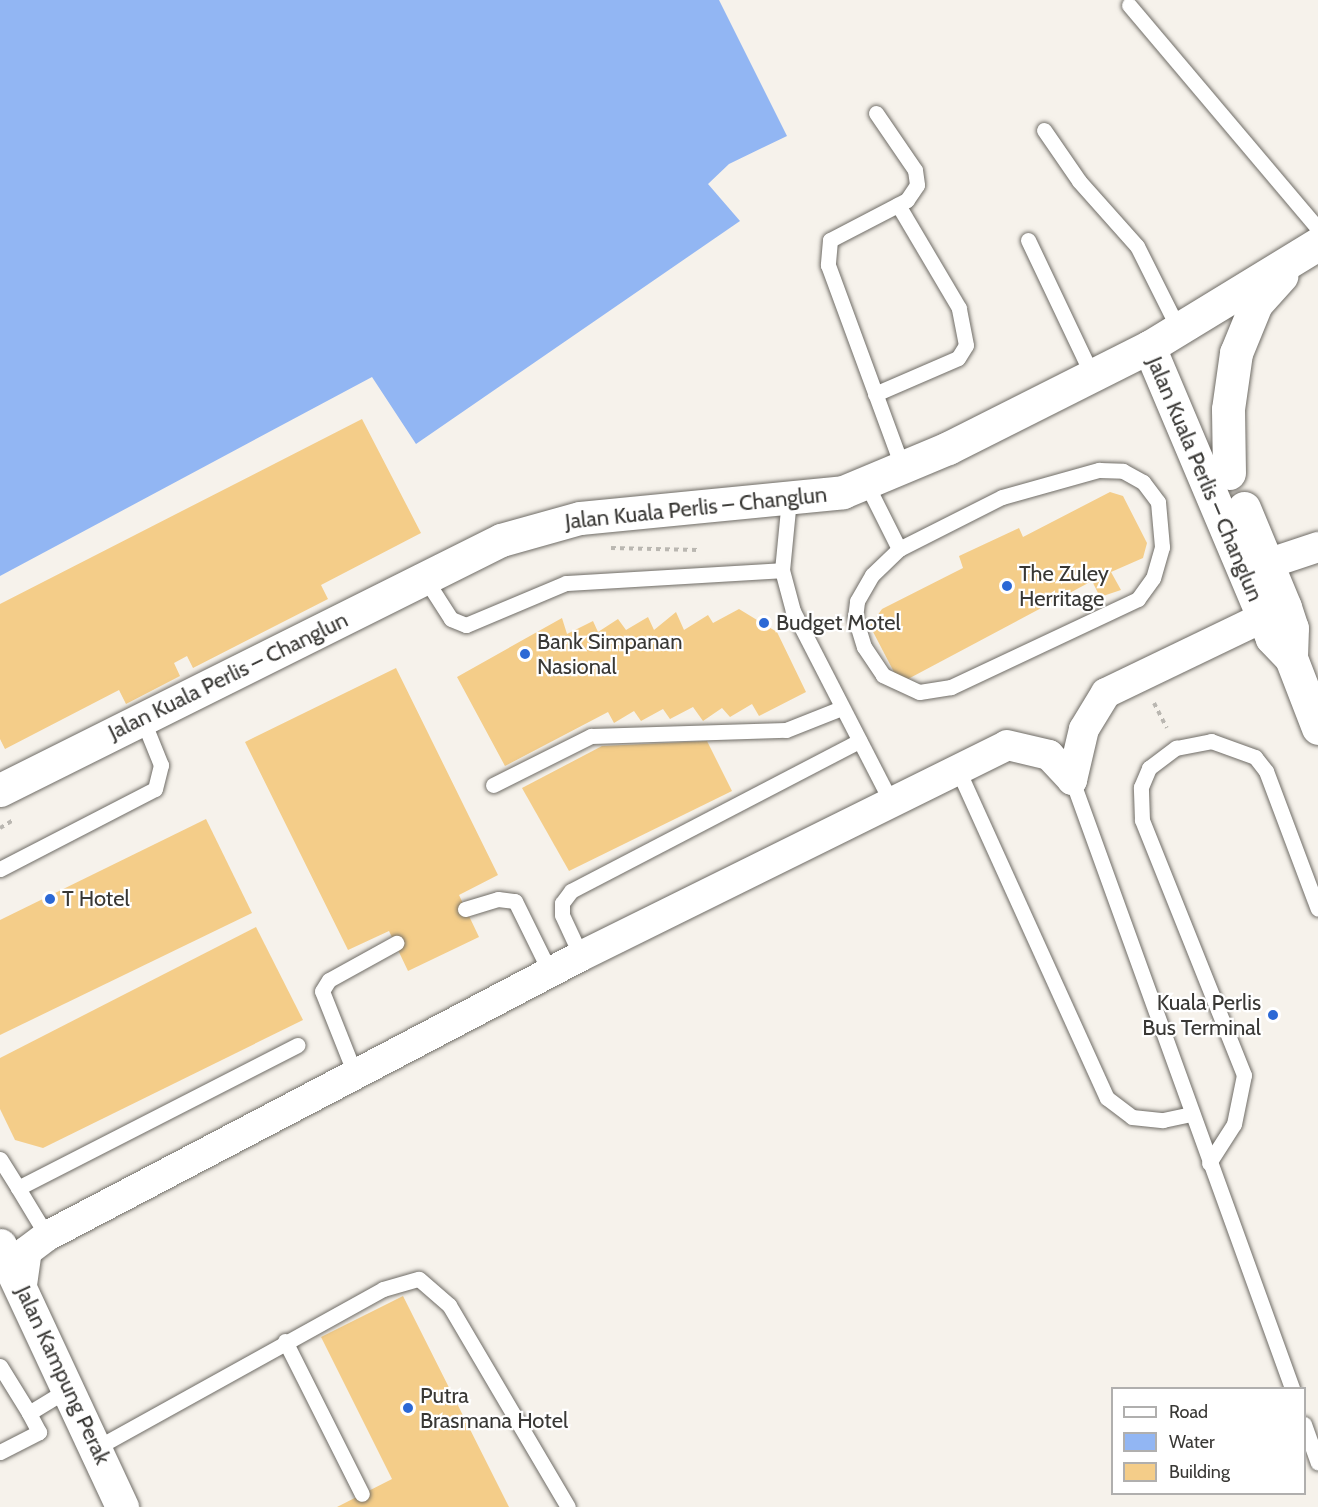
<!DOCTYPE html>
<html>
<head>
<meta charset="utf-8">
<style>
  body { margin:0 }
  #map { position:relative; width:1318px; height:1507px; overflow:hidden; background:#f6f2eb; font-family:Cabin,sans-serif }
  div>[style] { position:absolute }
  .water>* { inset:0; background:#92b6f3 }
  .building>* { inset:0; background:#f4cd89 }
  .path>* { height:4px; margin-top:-2px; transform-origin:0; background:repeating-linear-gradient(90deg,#bab7b1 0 4.5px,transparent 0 9px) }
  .roads { filter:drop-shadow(0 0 2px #6f6c66) drop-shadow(0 0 2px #6f6c66) }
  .lane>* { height:15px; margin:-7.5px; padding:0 7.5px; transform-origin:7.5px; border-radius:7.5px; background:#fff }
  .street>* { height:30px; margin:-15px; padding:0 15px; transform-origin:15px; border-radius:15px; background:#fff }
  .secondary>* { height:33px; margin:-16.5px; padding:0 16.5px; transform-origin:16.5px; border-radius:16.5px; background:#fff }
  .primary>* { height:33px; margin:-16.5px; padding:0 16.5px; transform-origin:16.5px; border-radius:16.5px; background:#fff }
  .dots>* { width:16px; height:16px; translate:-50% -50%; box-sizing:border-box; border:3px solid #fff; border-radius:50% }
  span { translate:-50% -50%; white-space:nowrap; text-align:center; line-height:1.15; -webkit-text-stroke:4.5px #fff; paint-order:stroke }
  .street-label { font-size:22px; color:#393835 }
  .poi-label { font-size:22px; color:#393835 }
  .left { translate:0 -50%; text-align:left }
  .right { translate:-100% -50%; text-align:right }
  .legend { position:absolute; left:1111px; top:1387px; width:195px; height:108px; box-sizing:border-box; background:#fff; border:2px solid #b0afae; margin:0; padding:8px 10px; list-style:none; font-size:18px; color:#393835 }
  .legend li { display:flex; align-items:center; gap:12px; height:30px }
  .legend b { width:30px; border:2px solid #b0afae }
</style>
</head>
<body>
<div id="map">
  <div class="water">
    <div style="clip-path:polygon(0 0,719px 0,787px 136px,729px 164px,708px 184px,740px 221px,416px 444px,372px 377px,0 576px)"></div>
  </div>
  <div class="building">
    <div style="clip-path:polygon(362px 419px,421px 533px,321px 585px,328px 599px,193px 668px,187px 656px,174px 663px,180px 676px,126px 704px,119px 690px,5px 749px,0 739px,0 604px)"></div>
    <div style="clip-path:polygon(1110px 492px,1123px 496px,1147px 543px,1143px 558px,1111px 572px,1121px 590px,1100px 597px,1092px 581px,908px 679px,895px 674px,870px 626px,882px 609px,963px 568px,959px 556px,1019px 528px,1023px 537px)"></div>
    <div style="clip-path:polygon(739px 609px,777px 632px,806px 692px,759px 716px,752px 704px,730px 717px,722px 708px,703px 721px,693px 707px,670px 719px,663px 709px,641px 721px,634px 711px,614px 723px,608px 712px,505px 766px,457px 677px,562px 618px,567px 634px,593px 621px,598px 632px,618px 619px,626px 630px,648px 617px,654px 630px,676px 612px,684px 630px,708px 615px,713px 623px)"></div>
    <div style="clip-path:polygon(396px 668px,498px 875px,459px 895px,479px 937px,408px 971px,389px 931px,348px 950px,245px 742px)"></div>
    <div style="clip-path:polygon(707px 741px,732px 791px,569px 871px,522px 788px,602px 746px)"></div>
    <div style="clip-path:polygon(206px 819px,252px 913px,0 1035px,0 920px)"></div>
    <div style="clip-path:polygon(256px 927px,303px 1020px,43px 1148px,15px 1140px,0 1109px,0 1058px)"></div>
    <div style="clip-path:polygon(403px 1296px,509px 1507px,337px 1507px,392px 1479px,321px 1337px)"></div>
  </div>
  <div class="path">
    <div style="left:611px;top:548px;width:87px;rotate:1.3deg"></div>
    <div style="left:1154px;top:703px;width:28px;rotate:63deg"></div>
    <div style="left:0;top:828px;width:17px;rotate:-31deg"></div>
  </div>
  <div class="roads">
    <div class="lane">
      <div style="left:1129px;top:5px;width:293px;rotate:49.8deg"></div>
      <div style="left:876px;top:113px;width:69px;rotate:55.6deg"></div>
      <div style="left:915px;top:170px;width:15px;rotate:82deg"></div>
      <div style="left:917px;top:185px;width:18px;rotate:124deg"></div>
      <div style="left:907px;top:200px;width:87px;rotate:152.5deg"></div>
      <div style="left:830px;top:240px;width:25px;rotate:95deg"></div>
      <div style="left:828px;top:265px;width:217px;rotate:69.8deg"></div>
      <div style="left:1044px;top:130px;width:62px;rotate:55.5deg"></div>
      <div style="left:1079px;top:181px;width:87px;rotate:48.3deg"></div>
      <div style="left:1137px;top:246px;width:94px;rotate:63.4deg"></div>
      <div style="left:1028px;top:240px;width:154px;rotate:64.6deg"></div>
      <div style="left:875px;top:394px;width:90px;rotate:-23.4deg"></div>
      <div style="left:958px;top:358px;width:15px;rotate:-58deg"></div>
      <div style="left:966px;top:345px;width:38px;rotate:-101deg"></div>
      <div style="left:959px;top:308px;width:120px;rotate:-120.6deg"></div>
      <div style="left:1099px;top:470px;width:24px;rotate:2deg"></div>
      <div style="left:1123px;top:471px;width:23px;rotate:29deg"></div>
      <div style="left:1143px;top:482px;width:25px;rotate:53deg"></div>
      <div style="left:1158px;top:502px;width:45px;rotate:84.9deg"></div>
      <div style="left:1162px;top:547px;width:32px;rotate:106deg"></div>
      <div style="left:1153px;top:578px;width:26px;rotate:126deg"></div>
      <div style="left:1138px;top:599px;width:207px;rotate:154.8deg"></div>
      <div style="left:951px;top:687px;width:32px;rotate:171deg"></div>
      <div style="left:919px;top:692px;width:40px;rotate:-155deg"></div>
      <div style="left:883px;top:675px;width:34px;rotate:-124deg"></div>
      <div style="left:864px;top:647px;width:30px;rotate:-107deg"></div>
      <div style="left:855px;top:618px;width:17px;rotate:-83deg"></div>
      <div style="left:857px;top:601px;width:30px;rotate:-60deg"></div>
      <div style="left:872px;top:575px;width:37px;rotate:-44deg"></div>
      <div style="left:899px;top:549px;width:115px;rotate:-26.8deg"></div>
      <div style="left:1002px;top:497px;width:101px;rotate:-15.6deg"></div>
      <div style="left:866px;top:483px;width:74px;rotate:63.4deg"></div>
      <div style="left:789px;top:499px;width:71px;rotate:95.6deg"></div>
      <div style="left:782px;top:570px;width:42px;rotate:75deg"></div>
      <div style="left:793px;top:611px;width:217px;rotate:62.8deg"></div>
      <div style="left:426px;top:580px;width:46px;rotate:57.3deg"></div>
      <div style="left:451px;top:619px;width:16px;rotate:22deg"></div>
      <div style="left:466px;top:625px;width:108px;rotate:-22.8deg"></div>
      <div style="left:566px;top:583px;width:216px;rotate:-3.4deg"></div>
      <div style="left:958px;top:770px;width:360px;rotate:65.6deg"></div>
      <div style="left:1107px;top:1098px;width:31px;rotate:37deg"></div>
      <div style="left:1132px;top:1117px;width:31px;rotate:6deg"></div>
      <div style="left:1163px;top:1120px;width:30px;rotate:-12deg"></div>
      <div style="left:1072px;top:780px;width:647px;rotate:70.11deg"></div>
      <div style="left:493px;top:785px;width:110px;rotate:-26.6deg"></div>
      <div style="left:591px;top:736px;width:195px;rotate:-1.8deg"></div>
      <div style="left:786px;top:730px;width:57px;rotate:-21.6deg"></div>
      <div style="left:0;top:869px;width:174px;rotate:-27.3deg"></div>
      <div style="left:155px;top:789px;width:25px;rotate:-76deg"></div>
      <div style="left:161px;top:765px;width:51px;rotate:-112deg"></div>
      <div style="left:465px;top:909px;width:34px;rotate:-17deg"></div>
      <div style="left:498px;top:899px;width:17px;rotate:7deg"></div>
      <div style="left:515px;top:901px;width:79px;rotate:63.8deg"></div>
      <div style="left:581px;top:956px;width:45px;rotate:-114.9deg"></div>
      <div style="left:562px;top:915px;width:12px;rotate:-90deg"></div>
      <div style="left:562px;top:903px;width:15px;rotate:-53deg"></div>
      <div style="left:571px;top:891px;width:325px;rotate:-27.5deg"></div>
      <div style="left:355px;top:1074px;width:89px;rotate:-111.7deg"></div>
      <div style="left:322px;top:991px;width:13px;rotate:-58deg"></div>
      <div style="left:329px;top:980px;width:77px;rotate:-28.9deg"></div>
      <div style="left:0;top:1159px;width:34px;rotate:58deg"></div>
      <div style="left:18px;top:1188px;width:314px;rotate:-27.1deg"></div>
      <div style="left:1209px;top:1163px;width:46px;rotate:-57.3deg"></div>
      <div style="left:1234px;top:1124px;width:50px;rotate:-78.5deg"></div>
      <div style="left:1244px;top:1075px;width:275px;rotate:-111.8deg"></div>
      <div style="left:1142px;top:820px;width:33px;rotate:-92deg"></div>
      <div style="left:1141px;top:787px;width:21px;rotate:-67deg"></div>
      <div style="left:1149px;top:768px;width:34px;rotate:-37deg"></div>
      <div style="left:1176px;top:748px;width:36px;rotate:-11deg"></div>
      <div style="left:1211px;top:741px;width:47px;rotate:20deg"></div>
      <div style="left:1255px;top:757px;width:18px;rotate:52deg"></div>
      <div style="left:1266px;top:771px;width:147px;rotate:69.4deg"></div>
      <div style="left:18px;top:1188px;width:56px;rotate:58.9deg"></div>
      <div style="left:285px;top:1341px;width:171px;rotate:63.3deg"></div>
      <div style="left:0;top:1366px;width:55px;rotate:58.3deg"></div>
      <div style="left:1304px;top:1424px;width:41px;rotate:70.3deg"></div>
      <div style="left:98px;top:1447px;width:326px;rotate:-29deg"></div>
      <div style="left:383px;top:1289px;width:37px;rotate:-16deg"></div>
      <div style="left:419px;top:1279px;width:40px;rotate:41deg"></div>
      <div style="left:449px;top:1305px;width:234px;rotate:59.5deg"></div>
      <div style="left:0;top:1452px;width:44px;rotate:-27.1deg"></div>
      <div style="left:39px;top:1432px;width:21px;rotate:-118deg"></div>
      <div style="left:29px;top:1413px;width:48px;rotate:-31.4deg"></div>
    </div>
    <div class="street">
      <div style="left:1246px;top:571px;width:76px;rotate:-18.4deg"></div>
      <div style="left:1072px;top:780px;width:52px;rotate:-76.8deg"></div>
      <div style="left:1084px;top:729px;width:42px;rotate:-58.6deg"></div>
      <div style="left:1106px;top:693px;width:199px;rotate:-25.7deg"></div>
      <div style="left:22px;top:1285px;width:34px;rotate:-82deg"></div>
      <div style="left:27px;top:1251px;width:25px;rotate:-37deg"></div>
      <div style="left:47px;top:1236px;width:603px;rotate:-27.67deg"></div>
      <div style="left:581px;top:956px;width:475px;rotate:-26.3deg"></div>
      <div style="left:1007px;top:745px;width:43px;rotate:13.4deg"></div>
      <div style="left:1049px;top:755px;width:34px;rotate:47deg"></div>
    </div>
    <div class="secondary">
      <div style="left:0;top:790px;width:560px;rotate:-26.52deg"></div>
      <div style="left:501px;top:540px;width:82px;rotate:-15.6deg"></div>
      <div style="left:580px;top:518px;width:264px;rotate:-5.6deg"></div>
      <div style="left:843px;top:492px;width:114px;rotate:-22.7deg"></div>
      <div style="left:948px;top:448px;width:225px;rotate:-26.7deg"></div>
      <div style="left:0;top:1245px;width:289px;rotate:65deg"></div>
    </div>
    <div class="primary">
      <div style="left:1229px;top:473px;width:64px;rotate:-90.9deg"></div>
      <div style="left:1228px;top:409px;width:57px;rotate:-81.9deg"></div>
      <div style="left:1236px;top:353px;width:53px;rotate:-67.8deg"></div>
      <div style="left:1256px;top:304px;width:38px;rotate:-48deg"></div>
      <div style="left:1244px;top:508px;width:107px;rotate:67.5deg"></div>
      <div style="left:1285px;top:607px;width:22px;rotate:72deg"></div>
      <div style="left:1292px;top:628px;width:30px;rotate:92deg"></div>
      <div style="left:1291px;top:658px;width:75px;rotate:68.9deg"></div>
      <div style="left:1291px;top:658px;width:28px;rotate:-134deg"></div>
      <div style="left:1272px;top:638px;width:316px;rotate:-112.9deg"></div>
      <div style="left:1149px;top:347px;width:198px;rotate:-31.4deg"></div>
    </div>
  </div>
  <div class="dots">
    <div style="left:1007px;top:586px;background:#2b68d5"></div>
    <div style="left:764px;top:623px;background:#2b68d5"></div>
    <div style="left:525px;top:654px;background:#2b68d5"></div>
    <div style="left:50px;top:899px;background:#2b68d5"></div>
    <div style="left:1273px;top:1015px;background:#2b68d5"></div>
    <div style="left:408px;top:1408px;background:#2b68d5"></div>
  </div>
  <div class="street-label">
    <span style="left:1205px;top:479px;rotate:67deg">Jalan Kuala Perlis – Changlun</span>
    <span style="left:696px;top:508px;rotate:-6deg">Jalan Kuala Perlis – Changlun</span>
    <span style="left:228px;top:676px;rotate:-26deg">Jalan Kuala Perlis – Changlun</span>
    <span style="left:63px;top:1375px;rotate:65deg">Jalan Kampung Perak</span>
  </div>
  <div class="poi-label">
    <span class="left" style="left:1019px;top:586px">The Zuley<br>Herritage</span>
    <span class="left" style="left:776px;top:623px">Budget Motel</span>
    <span class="left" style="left:537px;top:654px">Bank Simpanan<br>Nasional</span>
    <span class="left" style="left:62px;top:899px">T Hotel</span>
    <span class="right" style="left:1261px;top:1015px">Kuala Perlis<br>Bus Terminal</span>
    <span class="left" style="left:420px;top:1408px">Putra<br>Brasmana Hotel</span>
  </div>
  <ul class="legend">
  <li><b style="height:8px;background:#fff"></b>Road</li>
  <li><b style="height:16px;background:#92b6f3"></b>Water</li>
  <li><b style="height:16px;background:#f4cd89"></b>Building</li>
  </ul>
</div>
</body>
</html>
